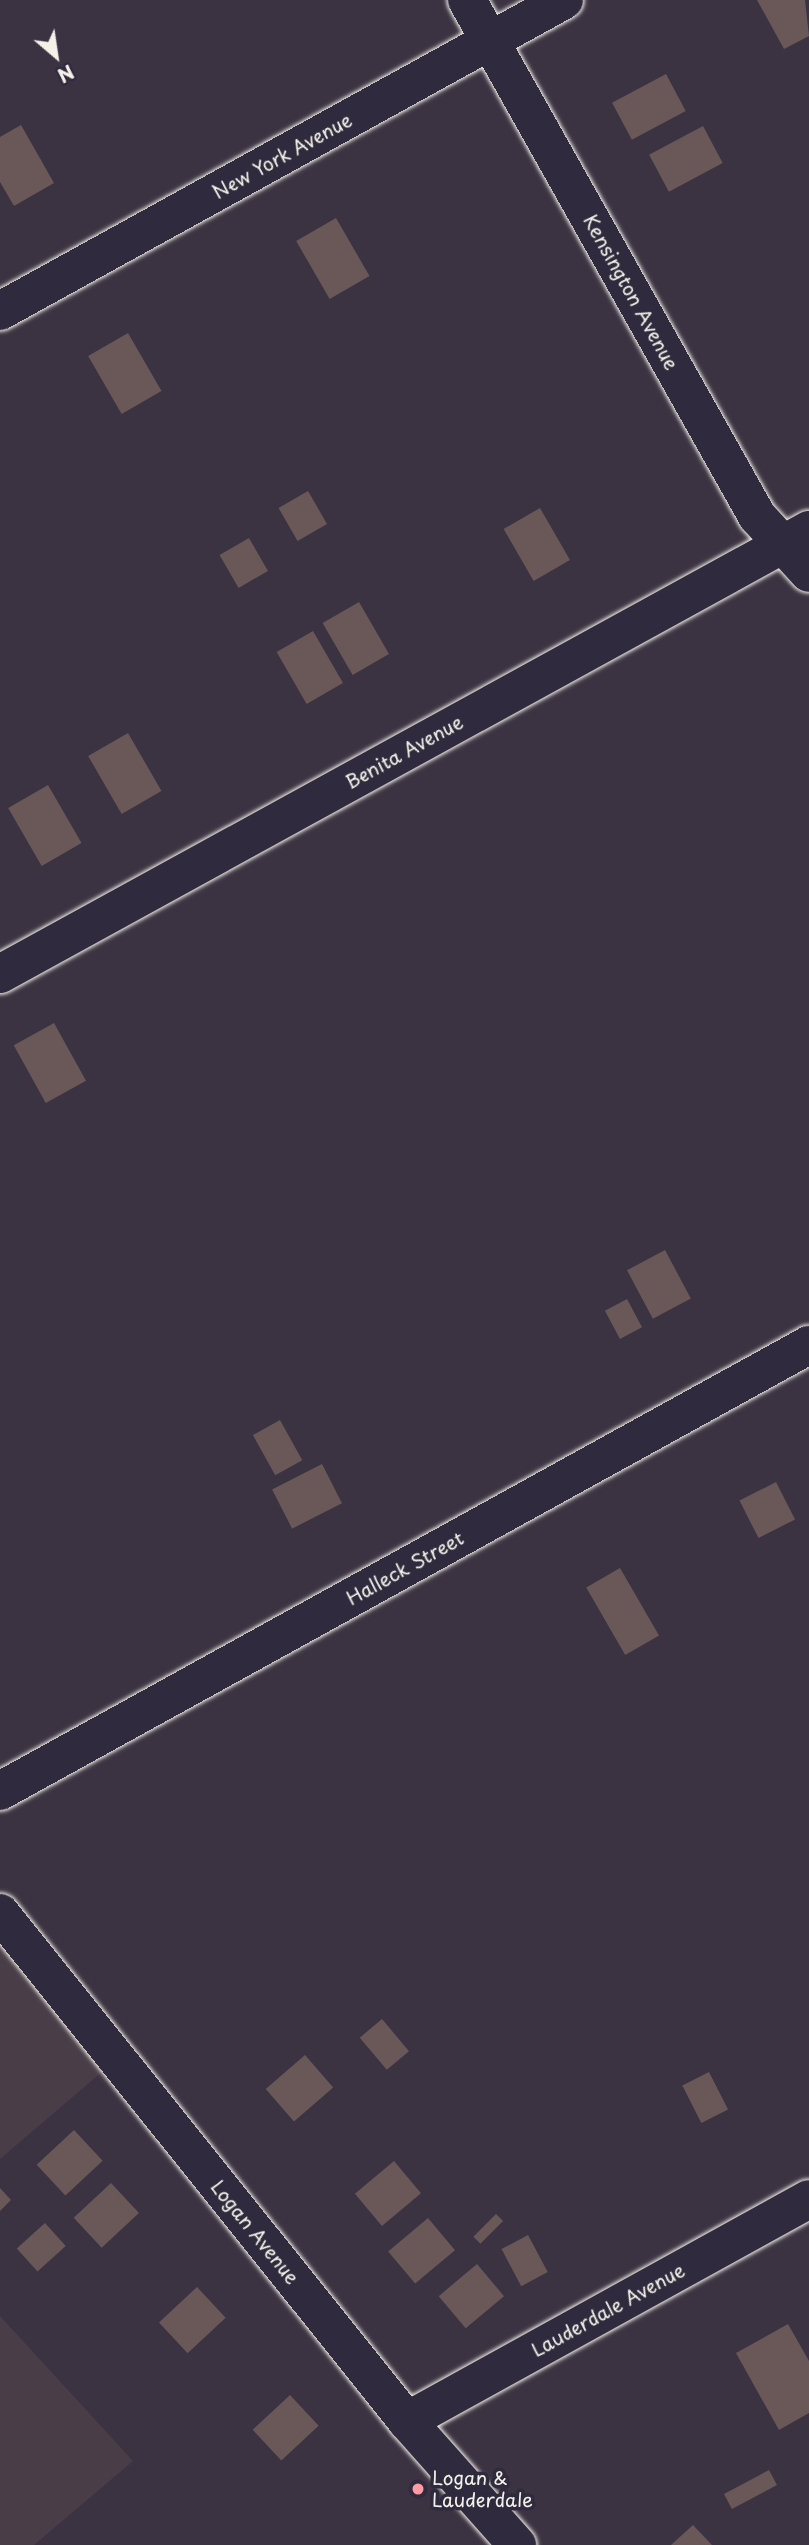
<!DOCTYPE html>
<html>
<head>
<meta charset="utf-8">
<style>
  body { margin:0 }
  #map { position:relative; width:809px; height:2545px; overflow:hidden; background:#3b3342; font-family:"Playpen Sans",sans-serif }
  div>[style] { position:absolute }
  .built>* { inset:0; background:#493e48 }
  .building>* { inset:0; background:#695857; transform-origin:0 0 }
  .roads { filter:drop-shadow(0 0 2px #f4f1e8) drop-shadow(0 0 2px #f4f1e8) }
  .minor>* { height:38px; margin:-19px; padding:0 19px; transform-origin:19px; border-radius:19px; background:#2f2a3d }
  .dots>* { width:19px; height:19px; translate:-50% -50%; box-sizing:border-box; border:4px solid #2f2a3d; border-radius:50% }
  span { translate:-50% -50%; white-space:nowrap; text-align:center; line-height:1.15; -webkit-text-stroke:7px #2f2a3d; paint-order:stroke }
  .street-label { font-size:19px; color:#f4f1e8 }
  .poi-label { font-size:19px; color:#f4f1e8 }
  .left { translate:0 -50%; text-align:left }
  .north { position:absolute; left:21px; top:21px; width:70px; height:70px; -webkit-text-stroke:5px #2f2a3d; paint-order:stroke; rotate:151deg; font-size:19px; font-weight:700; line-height:28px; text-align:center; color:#f4f1e8 }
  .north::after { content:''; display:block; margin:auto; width:24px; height:32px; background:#f4f1e8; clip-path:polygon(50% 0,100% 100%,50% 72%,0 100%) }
</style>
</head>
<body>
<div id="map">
  <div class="built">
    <div style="clip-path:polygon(0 1913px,117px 2059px,0 2159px)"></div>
    <div style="clip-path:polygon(0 2316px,133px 2461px,34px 2545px,0 2545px)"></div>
  </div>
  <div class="building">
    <div style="clip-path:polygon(757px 0,805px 0,809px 36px,784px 49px)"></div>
    <div style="left:666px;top:74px;width:42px;height:61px;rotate:62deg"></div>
    <div style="clip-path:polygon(21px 125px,54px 183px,14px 206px,0 182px,0 137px)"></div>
    <div style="left:703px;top:126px;width:42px;height:61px;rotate:62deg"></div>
    <div style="left:336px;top:218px;width:67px;height:46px;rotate:60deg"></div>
    <div style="left:128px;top:333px;width:67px;height:46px;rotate:60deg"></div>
    <div style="left:308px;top:491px;width:38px;height:34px;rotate:60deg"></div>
    <div style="left:540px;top:508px;width:60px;height:42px;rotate:60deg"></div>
    <div style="left:249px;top:538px;width:38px;height:34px;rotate:60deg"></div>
    <div style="left:359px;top:602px;width:60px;height:42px;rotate:60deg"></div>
    <div style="left:313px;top:631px;width:60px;height:42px;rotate:60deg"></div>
    <div style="left:128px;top:733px;width:67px;height:46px;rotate:60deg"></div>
    <div style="left:48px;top:785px;width:67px;height:46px;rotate:60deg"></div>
    <div style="left:54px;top:1023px;width:66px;height:46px;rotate:61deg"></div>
    <div style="left:665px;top:1250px;width:55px;height:43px;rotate:62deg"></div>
    <div style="left:627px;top:1299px;width:32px;height:25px;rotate:62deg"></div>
    <div style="left:280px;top:1420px;width:46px;height:31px;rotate:61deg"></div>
    <div style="left:322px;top:1464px;width:44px;height:56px;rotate:63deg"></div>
    <div style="left:776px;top:1482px;width:42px;height:41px;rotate:63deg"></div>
    <div style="left:620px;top:1568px;width:78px;height:39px;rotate:60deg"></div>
    <div style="left:382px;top:2019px;width:42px;height:29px;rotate:50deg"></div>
    <div style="left:305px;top:2055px;width:43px;height:52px;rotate:49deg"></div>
    <div style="left:709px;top:2072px;width:42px;height:30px;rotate:63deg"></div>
    <div style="left:74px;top:2130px;width:42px;height:51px;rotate:47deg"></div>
    <div style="left:394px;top:2161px;width:42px;height:51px;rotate:50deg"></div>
    <div style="left:111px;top:2183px;width:41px;height:51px;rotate:47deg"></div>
    <div style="clip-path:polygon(0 2188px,11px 2200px,0 2211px)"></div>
    <div style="left:496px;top:2214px;width:10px;height:32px;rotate:45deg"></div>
    <div style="left:428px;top:2218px;width:42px;height:52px;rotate:50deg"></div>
    <div style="left:45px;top:2223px;width:31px;height:38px;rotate:48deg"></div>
    <div style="left:528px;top:2235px;width:42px;height:30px;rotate:62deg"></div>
    <div style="left:477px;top:2264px;width:42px;height:50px;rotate:50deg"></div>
    <div style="left:197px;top:2287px;width:42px;height:52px;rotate:47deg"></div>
    <div style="clip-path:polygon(788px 2324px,809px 2361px,809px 2413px,779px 2430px,736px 2353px)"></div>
    <div style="left:290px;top:2395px;width:42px;height:51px;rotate:47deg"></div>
    <div style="left:769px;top:2470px;width:17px;height:51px;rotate:62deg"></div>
    <div style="clip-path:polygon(693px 2525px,712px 2545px,671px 2545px)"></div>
  </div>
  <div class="roads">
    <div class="minor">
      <div style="left:467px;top:0;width:592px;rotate:60.66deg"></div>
      <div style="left:757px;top:516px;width:77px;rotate:47.6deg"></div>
      <div style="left:0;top:311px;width:644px;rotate:-28.87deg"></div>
      <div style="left:0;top:974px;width:923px;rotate:-28.76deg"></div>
      <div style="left:0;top:1791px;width:924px;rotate:-28.87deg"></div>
      <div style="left:0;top:1913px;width:651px;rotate:51.3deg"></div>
      <div style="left:407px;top:2421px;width:166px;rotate:48.4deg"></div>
      <div style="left:407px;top:2421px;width:459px;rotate:-28.9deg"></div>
    </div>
  </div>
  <div class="dots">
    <div style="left:418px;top:2489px;background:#ff9aa2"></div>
  </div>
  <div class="street-label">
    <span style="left:282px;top:156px;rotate:-29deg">New York Avenue</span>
    <span style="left:631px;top:292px;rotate:61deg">Kensington Avenue</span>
    <span style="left:404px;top:752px;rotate:-29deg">Benita Avenue</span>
    <span style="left:405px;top:1568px;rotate:-29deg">Halleck Street</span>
    <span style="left:255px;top:2232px;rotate:51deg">Logan Avenue</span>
    <span style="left:608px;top:2310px;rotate:-29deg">Lauderdale Avenue</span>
  </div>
  <div class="poi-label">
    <span class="left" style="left:432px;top:2489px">Logan &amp;<br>Lauderdale</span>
  </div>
  <div class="north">N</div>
</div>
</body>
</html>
